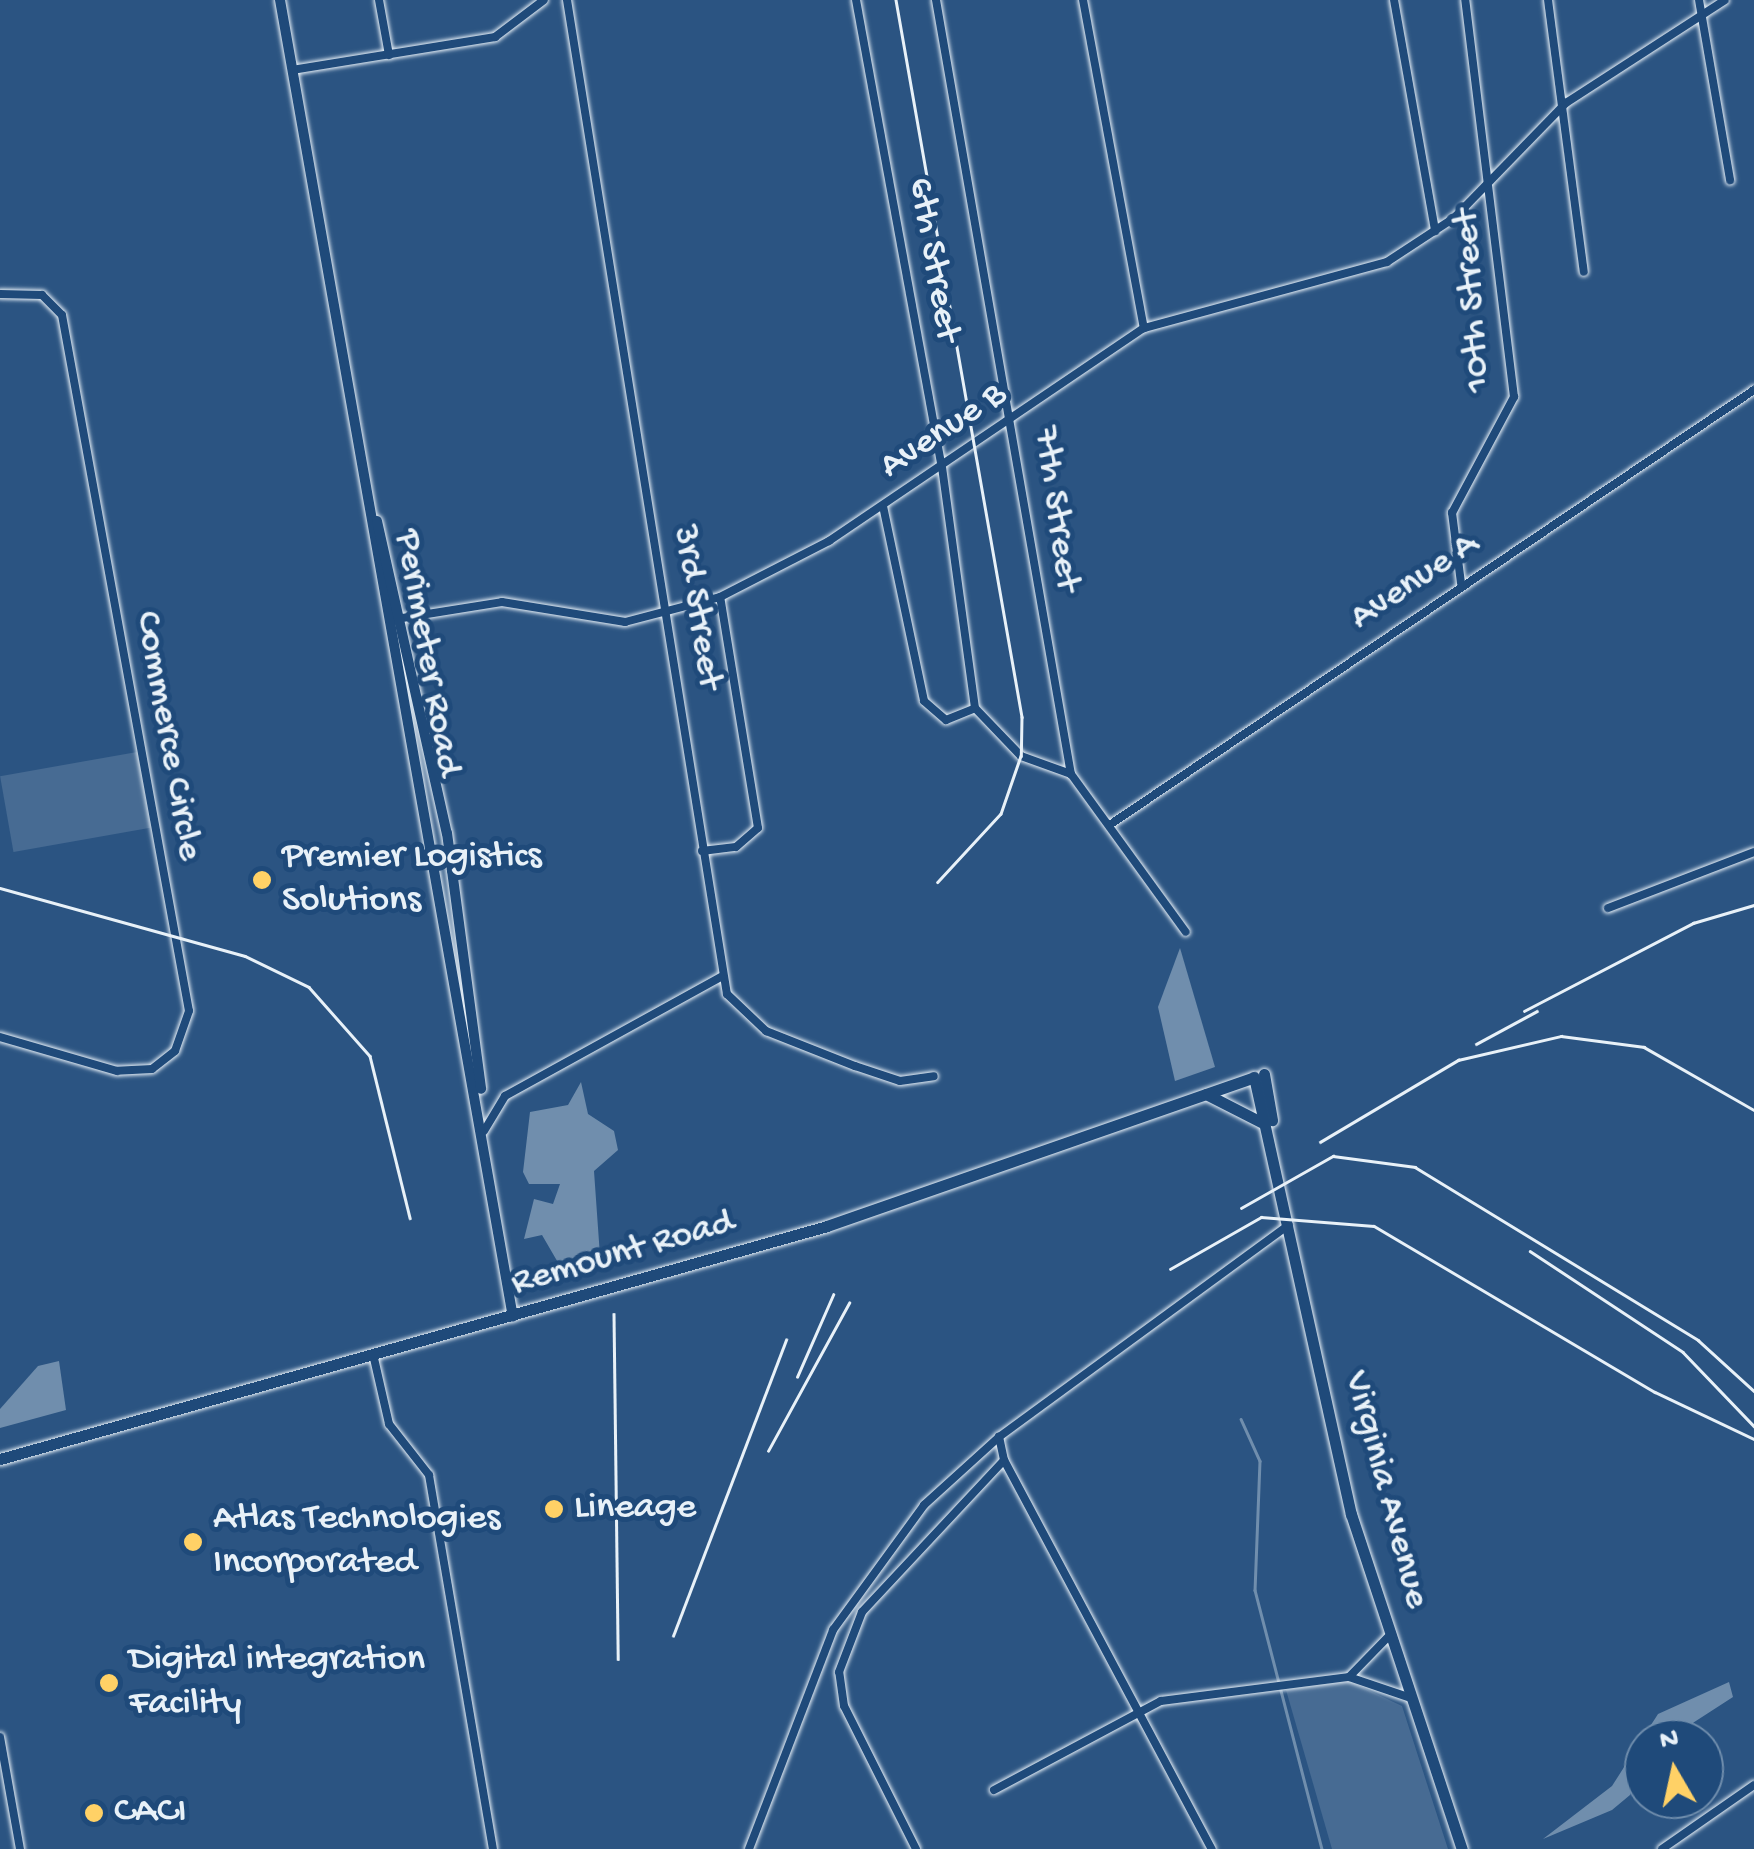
<!DOCTYPE html>
<html>
<head>
<meta charset="utf-8">
<style>
  body { margin:0 }
  #map { position:relative; width:1754px; height:1849px; overflow:hidden; background:#2b5482; font-family:"Gochi Hand",sans-serif }
  div>[style] { position:absolute }
  .green>* { inset:0; background:#476b93; transform-origin:0 0 }
  .water>* { inset:0; background:#708ead }
  .stream>* { height:2.5px; margin:-1.25px; padding:0 1.25px; transform-origin:1.25px; border-radius:1.25px; background:#708ead }
  .roads { filter:drop-shadow(0 0 2px #e8f1f8) drop-shadow(0 0 2px #e8f1f8) }
  .minor>* { height:8px; margin:-4px; padding:0 4px; transform-origin:4px; border-radius:4px; background:#1f4a7a }
  .tertiary>* { height:10px; margin:-5px; padding:0 5px; transform-origin:5px; border-radius:5px; background:#1f4a7a }
  .secondary>* { height:11px; margin:-5.5px; padding:0 5.5px; transform-origin:5.5px; border-radius:5.5px; background:#1f4a7a }
  .rail>* { height:2.5px; margin:-1.25px; padding:0 1.25px; transform-origin:1.25px; border-radius:1.25px; background:#e8f1f8 }
  .dots>* { width:28px; height:28px; translate:-50% -50%; box-sizing:border-box; border:5px solid #1f4a7a; border-radius:50% }
  span { translate:-50% -50%; white-space:nowrap; text-align:center; line-height:1.15; -webkit-text-stroke:10px #1f4a7a; paint-order:stroke }
  .street-label { font-size:38px; color:#e8f1f8 }
  .poi-label { font-size:38px; color:#e8f1f8 }
  .left { translate:0 -50%; text-align:left }
  .north { position:absolute; left:1624px; top:1719px; width:100px; height:100px; box-sizing:border-box; background:#1f4a7a; border:2px solid #6f8dac; border-radius:50%; rotate:351deg; font-size:28px; font-weight:700; line-height:40px; text-align:center; color:#e8f1f8 }
  .north::after { content:''; display:block; margin:auto; width:35px; height:45px; background:#ffd166; clip-path:polygon(50% 0,100% 100%,50% 72%,0 100%) }
</style>
</head>
<body>
<div id="map">
  <div class="green">
    <div style="left:137px;top:752px;width:77px;height:139px;rotate:80deg"></div>
    <div style="clip-path:polygon(1349px 1681px,1402px 1706px,1448px 1849px,1332px 1849px,1286px 1690px)"></div>
  </div>
  <div class="water">
    <div style="clip-path:polygon(1180px 948px,1215px 1067px,1175px 1081px,1158px 1007px)"></div>
    <div style="clip-path:polygon(581px 1082px,588px 1114px,614px 1131px,618px 1150px,594px 1171px,600px 1256px,560px 1266px,542px 1235px,524px 1239px,534px 1199px,553px 1204px,560px 1184px,529px 1184px,523px 1172px,530px 1112px,568px 1105px)"></div>
    <div style="clip-path:polygon(59px 1361px,66px 1410px,0 1428px,0 1409px,38px 1366px)"></div>
    <div style="clip-path:polygon(1729px 1682px,1733px 1697px,1668px 1739px,1644px 1739px,1630px 1795px,1612px 1810px,1543px 1839px,1612px 1786px,1658px 1714px)"></div>
  </div>
  <div class="stream">
    <div style="left:1241px;top:1419px;width:46px;rotate:65.7deg"></div>
    <div style="left:1260px;top:1461px;width:129px;rotate:92.2deg"></div>
    <div style="left:1255px;top:1590px;width:268px;rotate:75.5deg"></div>
  </div>
  <div class="roads">
    <div class="minor">
      <div style="left:379px;top:0;width:56px;rotate:79.7deg"></div>
      <div style="left:567px;top:0;width:1007px;rotate:80.86deg"></div>
      <div style="left:727px;top:994px;width:54px;rotate:43.5deg"></div>
      <div style="left:766px;top:1031px;width:96px;rotate:21.5deg"></div>
      <div style="left:855px;top:1066px;width:47px;rotate:18.4deg"></div>
      <div style="left:900px;top:1081px;width:34px;rotate:-8deg"></div>
      <div style="left:856px;top:0;width:475px;rotate:79.6deg"></div>
      <div style="left:942px;top:467px;width:243px;rotate:82.2deg"></div>
      <div style="left:975px;top:708px;width:66px;rotate:46.2deg"></div>
      <div style="left:1021px;top:756px;width:53px;rotate:19.8deg"></div>
      <div style="left:936px;top:0;width:786px;rotate:80.11deg"></div>
      <div style="left:1071px;top:774px;width:195px;rotate:54deg"></div>
      <div style="left:1083px;top:0;width:334px;rotate:79.5deg"></div>
      <div style="left:1394px;top:0;width:235px;rotate:79.9deg"></div>
      <div style="left:1548px;top:0;width:274px;rotate:82.5deg"></div>
      <div style="left:1699px;top:0;width:183px;rotate:80.2deg"></div>
      <div style="left:292px;top:70px;width:206px;rotate:-9.2deg"></div>
      <div style="left:495px;top:37px;width:61px;rotate:-37.1deg"></div>
      <div style="left:0;top:294px;width:42px;rotate:1.4deg"></div>
      <div style="left:42px;top:295px;width:28px;rotate:45deg"></div>
      <div style="left:62px;top:315px;width:707px;rotate:79.66deg"></div>
      <div style="left:189px;top:1011px;width:42px;rotate:109.3deg"></div>
      <div style="left:175px;top:1051px;width:29px;rotate:142deg"></div>
      <div style="left:152px;top:1069px;width:35px;rotate:177deg"></div>
      <div style="left:117px;top:1071px;width:122px;rotate:-163.8deg"></div>
      <div style="left:883px;top:506px;width:199px;rotate:78.1deg"></div>
      <div style="left:924px;top:701px;width:29px;rotate:41deg"></div>
      <div style="left:946px;top:720px;width:31px;rotate:-22deg"></div>
      <div style="left:1461px;top:583px;width:71px;rotate:-97.3deg"></div>
      <div style="left:1452px;top:513px;width:132px;rotate:-61.9deg"></div>
      <div style="left:1514px;top:397px;width:400px;rotate:-97deg"></div>
      <div style="left:396px;top:619px;width:107px;rotate:-9.1deg"></div>
      <div style="left:502px;top:602px;width:125px;rotate:9.2deg"></div>
      <div style="left:625px;top:622px;width:98px;rotate:-14.7deg"></div>
      <div style="left:720px;top:597px;width:123px;rotate:-27.2deg"></div>
      <div style="left:829px;top:541px;width:380px;rotate:-34.1deg"></div>
      <div style="left:1144px;top:328px;width:252px;rotate:-15.2deg"></div>
      <div style="left:1387px;top:262px;width:80px;rotate:-33.3deg"></div>
      <div style="left:1454px;top:218px;width:161px;rotate:-45.8deg"></div>
      <div style="left:1566px;top:103px;width:189px;rotate:-32.9deg"></div>
      <div style="left:1111px;top:824px;width:776px;rotate:-34.02deg"></div>
      <div style="left:702px;top:851px;width:34px;rotate:-7deg"></div>
      <div style="left:736px;top:847px;width:29px;rotate:-41deg"></div>
      <div style="left:758px;top:828px;width:234px;rotate:-99.3deg"></div>
      <div style="left:1608px;top:908px;width:156px;rotate:-21deg"></div>
      <div style="left:484px;top:1131px;width:41px;rotate:-59deg"></div>
      <div style="left:505px;top:1096px;width:247px;rotate:-28.9deg"></div>
      <div style="left:373px;top:1354px;width:72px;rotate:77.1deg"></div>
      <div style="left:389px;top:1424px;width:65px;rotate:51.9deg"></div>
      <div style="left:429px;top:1475px;width:379px;rotate:80.3deg"></div>
      <div style="left:1004px;top:1460px;width:441px;rotate:61.9deg"></div>
      <div style="left:1349px;top:1677px;width:60px;rotate:-45.7deg"></div>
      <div style="left:0;top:1737px;width:114px;rotate:79.9deg"></div>
      <div style="left:994px;top:1790px;width:189px;rotate:-28.1deg"></div>
      <div style="left:1161px;top:1701px;width:190px;rotate:-7.3deg"></div>
      <div style="left:1349px;top:1677px;width:65px;rotate:18.7deg"></div>
      <div style="left:749px;top:1849px;width:235px;rotate:-69deg"></div>
      <div style="left:833px;top:1630px;width:155px;rotate:-53.9deg"></div>
      <div style="left:924px;top:1505px;width:101px;rotate:-42.2deg"></div>
      <div style="left:916px;top:1849px;width:160px;rotate:-116.7deg"></div>
      <div style="left:844px;top:1706px;width:34px;rotate:-98deg"></div>
      <div style="left:839px;top:1672px;width:64px;rotate:-69deg"></div>
      <div style="left:862px;top:1612px;width:208px;rotate:-46.9deg"></div>
      <div style="left:1004px;top:1460px;width:24px;rotate:-102deg"></div>
      <div style="left:999px;top:1437px;width:359px;rotate:-36.2deg"></div>
      <div style="left:1662px;top:1849px;width:112px;rotate:-34.8deg"></div>
    </div>
    <div class="tertiary">
      <div style="left:280px;top:0;width:1337px;rotate:79.97deg"></div>
      <div style="left:377px;top:521px;width:320px;rotate:77.4deg"></div>
      <div style="left:447px;top:833px;width:258px;rotate:82.4deg"></div>
    </div>
    <div class="secondary">
      <div style="left:1264px;top:1074px;width:47px;rotate:80.1deg"></div>
      <div style="left:1206px;top:1094px;width:64px;rotate:27deg"></div>
      <div style="left:0;top:1459px;width:859px;rotate:-15.73deg"></div>
      <div style="left:827px;top:1226px;width:452px;rotate:-19.2deg"></div>
      <div style="left:1254px;top:1077px;width:448px;rotate:77.5deg"></div>
      <div style="left:1351px;top:1514px;width:353px;rotate:71.7deg"></div>
    </div>
  </div>
  <div class="rail">
    <div style="left:896px;top:0;width:728px;rotate:80.03deg"></div>
    <div style="left:1022px;top:717px;width:39px;rotate:91deg"></div>
    <div style="left:1021px;top:756px;width:61px;rotate:109deg"></div>
    <div style="left:1001px;top:814px;width:93px;rotate:132.8deg"></div>
    <div style="left:0;top:888px;width:254px;rotate:15.5deg"></div>
    <div style="left:245px;top:956px;width:71px;rotate:25.8deg"></div>
    <div style="left:309px;top:987px;width:92px;rotate:48.5deg"></div>
    <div style="left:370px;top:1056px;width:167px;rotate:76.1deg"></div>
    <div style="left:1524px;top:1011px;width:191px;rotate:-27.5deg"></div>
    <div style="left:1693px;top:923px;width:64px;rotate:-16.4deg"></div>
    <div style="left:1476px;top:1044px;width:69px;rotate:-28.4deg"></div>
    <div style="left:1320px;top:1142px;width:161px;rotate:-30.7deg"></div>
    <div style="left:1458px;top:1060px;width:106px;rotate:-13.1deg"></div>
    <div style="left:1561px;top:1036px;width:84px;rotate:7.5deg"></div>
    <div style="left:1644px;top:1047px;width:127px;rotate:29.8deg"></div>
    <div style="left:1241px;top:1208px;width:106px;rotate:-29.5deg"></div>
    <div style="left:1333px;top:1156px;width:83px;rotate:7.6deg"></div>
    <div style="left:1415px;top:1167px;width:332px;rotate:31.4deg"></div>
    <div style="left:1698px;top:1340px;width:76px;rotate:42.3deg"></div>
    <div style="left:1530px;top:1251px;width:183px;rotate:33.4deg"></div>
    <div style="left:1683px;top:1352px;width:103px;rotate:46.2deg"></div>
    <div style="left:1170px;top:1269px;width:105px;rotate:-29.7deg"></div>
    <div style="left:1261px;top:1217px;width:113px;rotate:4.6deg"></div>
    <div style="left:1374px;top:1226px;width:326px;rotate:30.6deg"></div>
    <div style="left:1655px;top:1392px;width:110px;rotate:25.4deg"></div>
    <div style="left:614px;top:1314px;width:345px;rotate:89.3deg"></div>
    <div style="left:797px;top:1377px;width:90px;rotate:-66.3deg"></div>
    <div style="left:768px;top:1451px;width:169px;rotate:-61.3deg"></div>
    <div style="left:673px;top:1636px;width:317px;rotate:-69.1deg"></div>
  </div>
  <div class="dots">
    <div style="left:262px;top:880px;background:#ffd166"></div>
    <div style="left:554px;top:1509px;background:#ffd166"></div>
    <div style="left:193px;top:1542px;background:#ffd166"></div>
    <div style="left:109px;top:1683px;background:#ffd166"></div>
    <div style="left:94px;top:1813px;background:#ffd166"></div>
  </div>
  <div class="street-label">
    <span style="left:932px;top:260px;rotate:80deg">6th Street</span>
    <span style="left:1474px;top:301px;rotate:-94deg">10th Street</span>
    <span style="left:944px;top:432px;rotate:-34deg">Avenue B</span>
    <span style="left:1055px;top:509px;rotate:82deg">7th Street</span>
    <span style="left:1415px;top:582px;rotate:-34deg">Avenue A</span>
    <span style="left:696px;top:607px;rotate:81deg">3rd Street</span>
    <span style="left:426px;top:653px;rotate:80deg">Perimeter Road</span>
    <span style="left:167px;top:736px;rotate:80deg">Commerce Circle</span>
    <span style="left:623px;top:1254px;rotate:-16deg">Remount Road</span>
    <span style="left:1385px;top:1490px;rotate:75deg">Virginia Avenue</span>
  </div>
  <div class="poi-label">
    <span class="left" style="left:282px;top:880px">Premier Logistics<br>Solutions</span>
    <span class="left" style="left:574px;top:1509px">Lineage</span>
    <span class="left" style="left:213px;top:1542px">Atlas Technologies<br>Incorporated</span>
    <span class="left" style="left:129px;top:1683px">Digital integration<br>Facility</span>
    <span class="left" style="left:114px;top:1813px">CACI</span>
  </div>
  <div class="north">N</div>
</div>
</body>
</html>
